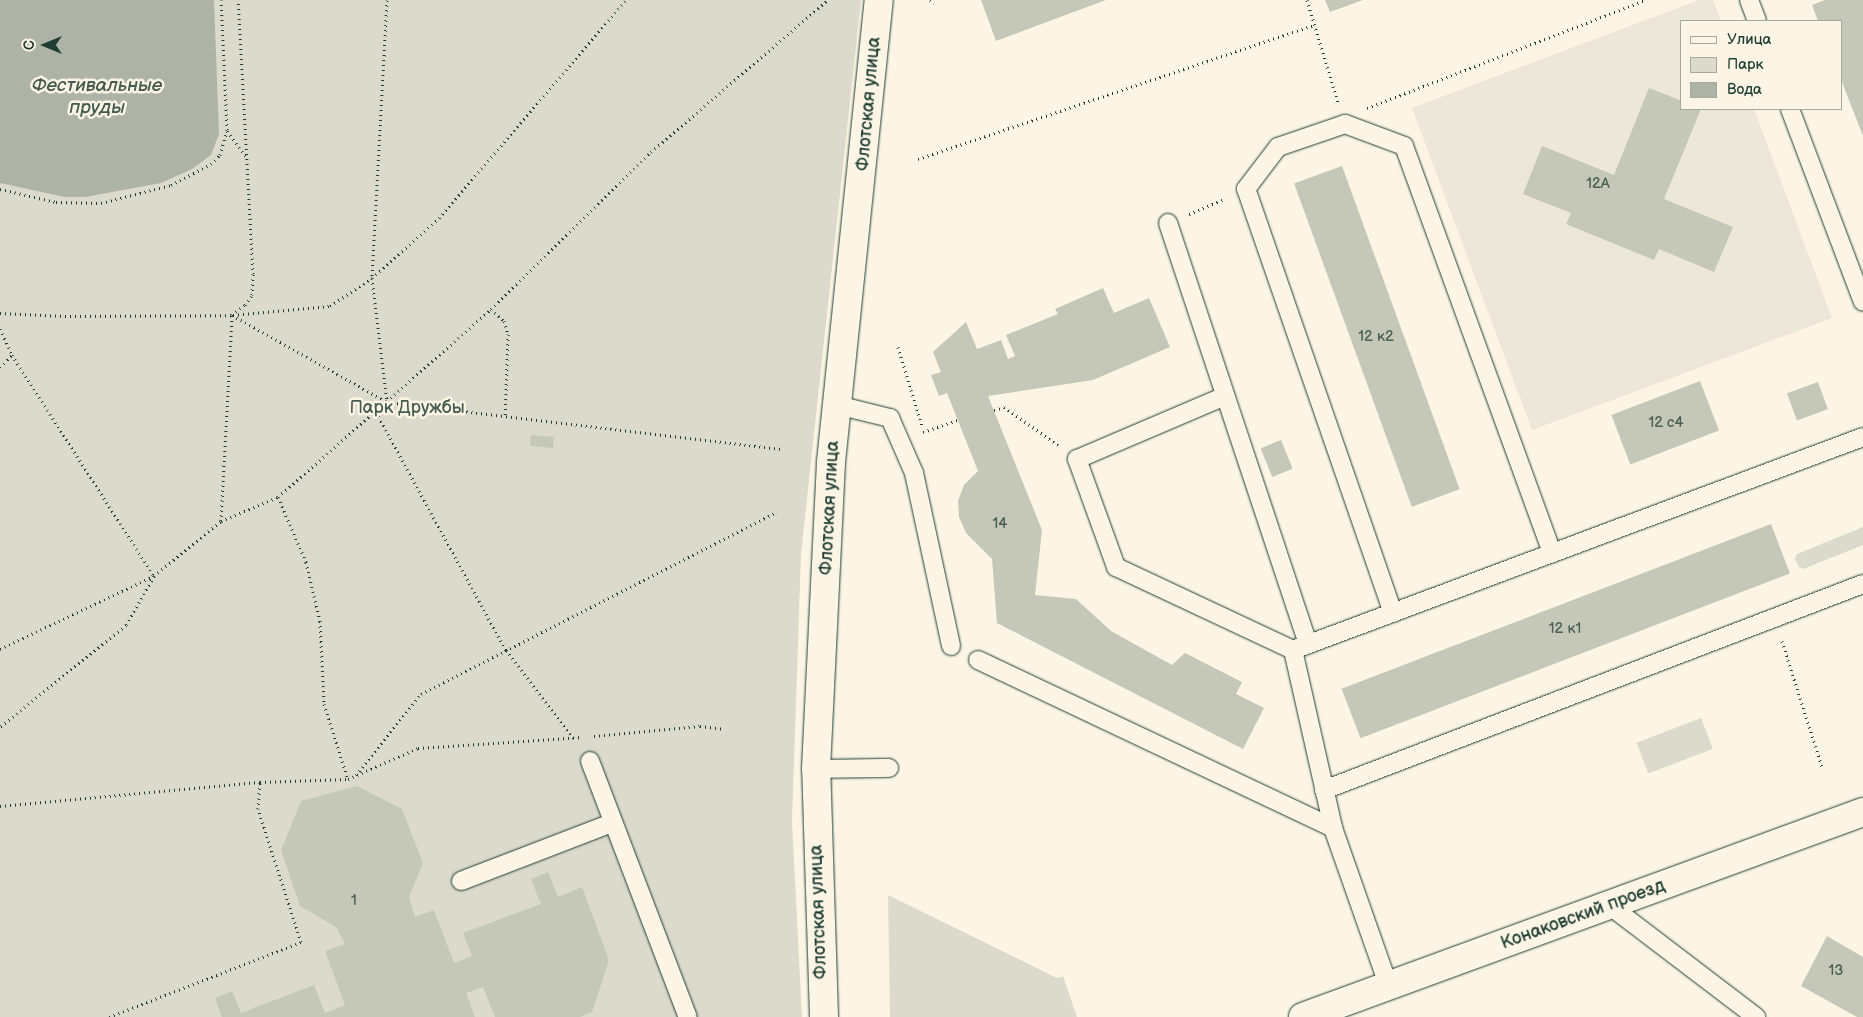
<!DOCTYPE html>
<html>
<head>
<meta charset="utf-8">
<style>
  body { margin:0 }
  #map { position:relative; width:1863px; height:1017px; overflow:hidden; background:#fcf5e5; font-family:"Balsamiq Sans",sans-serif }
  div>[style] { position:absolute }
  .built>* { inset:0; background:#ece7d8 }
  .green>* { inset:0; background:#dcdacc; transform-origin:0 0 }
  .water>* { inset:0; background:#aeb3a7 }
  .building>* { inset:0; background:#c5c7b9; transform-origin:0 0 }
  .path>* { height:3px; margin-top:-1.5px; transform-origin:0; background:repeating-linear-gradient(90deg,#1f3d34 0 1px,transparent 0 5px) }
  .roads { filter:drop-shadow(0 0 1px #1f3d34) drop-shadow(0 0 1px #1f3d34) }
  .service>* { height:18px; margin:-9px; padding:0 9px; transform-origin:9px; border-radius:9px; background:#fcf5e5 }
  .minor>* { height:28px; margin:-14px; padding:0 14px; transform-origin:14px; border-radius:14px; background:#fcf5e5 }
  .tertiary>* { height:28px; margin:-14px; padding:0 14px; transform-origin:14px; border-radius:14px; background:#fcf5e5 }
  span { translate:-50% -50%; white-space:nowrap; text-align:center; line-height:1.15; -webkit-text-stroke:5px #fcf5e5; paint-order:stroke }
  .number-label { font-size:15px; color:#486055 }
  .number-label span { -webkit-text-stroke-width:0 }
  .street-label { font-size:18px; color:#1f3d34 }
  .park-label { font-size:18px; color:#455c52 }
  .water-label { font-size:19px; color:#435a51; font-style:italic }
  .legend { position:absolute; left:1680px; top:20px; width:162px; height:90px; box-sizing:border-box; background:#fcf5e5; border:1px solid #a4ab9e; margin:0; padding:6px 9px; list-style:none; font-size:15px; color:#1f3d34 }
  .legend li { display:flex; align-items:center; gap:10px; height:25px }
  .legend b { width:25px; border:1px solid #a4ab9e }
  .north { position:absolute; left:20px; top:20px; width:50px; height:50px; -webkit-text-stroke:4px #fcf5e5; paint-order:stroke; rotate:270deg; font-size:14px; font-weight:700; line-height:20px; text-align:center; color:#1f3d34 }
  .north::after { content:''; display:block; margin:auto; width:18px; height:22px; background:#1f3d34; clip-path:polygon(50% 0,100% 100%,50% 72%,0 100%) }
</style>
</head>
<body>
<div id="map">
  <div class="built">
    <div style="clip-path:polygon(1699px 0,1713px 0,1721px 21px,1682px 21px,1682px 109px,1754px 109px,1832px 318px,1532px 430px,1412px 108px)"></div>
  </div>
  <div class="green">
    <div style="clip-path:polygon(0 0,861px 0,801px 554px,792px 821px,802px 1017px,0 1017px)"></div>
    <div style="clip-path:polygon(1863px 527px,1863px 545px,1803px 569px,1799px 567px,1795px 559px,1797px 554px)"></div>
    <div style="left:1701px;top:718px;width:33px;height:69px;rotate:69deg"></div>
    <div style="clip-path:polygon(888px 895px,1057px 978px,1063px 976px,1077px 1017px,890px 1017px)"></div>
  </div>
  <div class="water">
    <div style="clip-path:polygon(0 0,214px 0,219px 134px,211px 155px,192px 169px,161px 183px,85px 197px,65px 197px,0 183px)"></div>
  </div>
  <div class="building">
    <div style="clip-path:polygon(981px 0,1106px 0,996px 41px)"></div>
    <div style="clip-path:polygon(1325px 0,1363px 0,1330px 12px)"></div>
    <div style="clip-path:polygon(1825px 0,1863px 0,1863px 136px,1842px 82px,1842px 21px,1818px 21px,1812px 5px)"></div>
    <div style="clip-path:polygon(1649px 88px,1682px 101px,1682px 109px,1701px 109px,1664px 199px,1733px 227px,1714px 272px,1659px 249px,1654px 260px,1566px 224px,1571px 213px,1523px 194px,1542px 146px,1614px 175px)"></div>
    <div style="left:1342px;top:166px;width:344px;height:51px;rotate:70deg"></div>
    <div style="clip-path:polygon(1103px 288px,1114px 313px,1149px 298px,1170px 347px,1093px 380px,988px 396px,1042px 530px,1035px 595px,1076px 599px,1111px 631px,1172px 665px,1185px 653px,1242px 682px,1236px 694px,1264px 708px,1243px 749px,997px 623px,992px 559px,966px 533px,959px 517px,958px 501px,964px 485px,978px 471px,947px 393px,939px 396px,931px 375px,941px 372px,933px 352px,966px 322px,977px 349px,1001px 340px,1008px 359px,1015px 356px,1006px 335px,1058px 314px,1055px 309px)"></div>
    <div style="left:1700px;top:381px;width:53px;height:95px;rotate:69deg"></div>
    <div style="left:1818px;top:382px;width:29px;height:33px;rotate:70deg"></div>
    <div style="left:531px;top:435px;width:23px;height:11px;rotate:5deg"></div>
    <div style="left:1281px;top:440px;width:31px;height:22px;rotate:68deg"></div>
    <div style="left:1771px;top:524px;width:53px;height:460px;rotate:69deg"></div>
    <div style="clip-path:polygon(357px 786px,402px 809px,423px 863px,409px 897px,415px 917px,434px 910px,454px 963px,472px 956px,463px 933px,541px 904px,531px 879px,548px 872px,558px 897px,582px 887px,609px 960px,592px 1012px,580px 1017px,495px 1017px,483px 987px,466px 993px,475px 1017px,222px 1017px,215px 998px,232px 991px,241px 1013px,314px 985px,325px 1013px,345px 1005px,325px 951px,345px 944px,336px 927px,300px 906px,281px 850px,301px 801px)"></div>
    <div style="clip-path:polygon(1827px 936px,1863px 957px,1863px 1017px,1857px 1017px,1801px 986px)"></div>
  </div>
  <div class="path">
    <div style="left:387px;top:0;width:278px;rotate:93.1deg"></div>
    <div style="left:372px;top:278px;width:125px;rotate:83.1deg"></div>
    <div style="left:930px;top:0;width:5px;rotate:37deg"></div>
    <div style="left:1307px;top:0;width:107px;rotate:73.1deg"></div>
    <div style="left:1367px;top:108px;width:299px;rotate:-21.2deg"></div>
    <div style="left:227px;top:131px;width:31px;rotate:54deg"></div>
    <div style="left:918px;top:159px;width:419px;rotate:-18.7deg"></div>
    <div style="left:0;top:189px;width:57px;rotate:13.1deg"></div>
    <div style="left:56px;top:202px;width:45px;rotate:1.3deg"></div>
    <div style="left:101px;top:203px;width:72px;rotate:-14.4deg"></div>
    <div style="left:171px;top:185px;width:45px;rotate:-27.7deg"></div>
    <div style="left:211px;top:164px;width:13px;rotate:-45deg"></div>
    <div style="left:220px;top:155px;width:26px;rotate:-74deg"></div>
    <div style="left:227px;top:130px;width:130px;rotate:-92.6deg"></div>
    <div style="left:1189px;top:214px;width:38px;rotate:-23deg"></div>
    <div style="left:491px;top:309px;width:18px;rotate:43deg"></div>
    <div style="left:504px;top:321px;width:14px;rotate:73deg"></div>
    <div style="left:508px;top:334px;width:84px;rotate:92deg"></div>
    <div style="left:0;top:313px;width:65px;rotate:2.6deg"></div>
    <div style="left:65px;top:316px;width:167px;rotate:-0.3deg"></div>
    <div style="left:232px;top:315px;width:16px;rotate:-38deg"></div>
    <div style="left:245px;top:305px;width:12px;rotate:-55deg"></div>
    <div style="left:252px;top:295px;width:21px;rotate:-87deg"></div>
    <div style="left:253px;top:274px;width:274px;rotate:-93.1deg"></div>
    <div style="left:232px;top:315px;width:178px;rotate:29.3deg"></div>
    <div style="left:387px;top:402px;width:398px;rotate:6.8deg"></div>
    <div style="left:233px;top:315px;width:97px;rotate:-5.3deg"></div>
    <div style="left:330px;top:306px;width:50px;rotate:-33.7deg"></div>
    <div style="left:372px;top:278px;width:90px;rotate:-41.8deg"></div>
    <div style="left:439px;top:218px;width:287px;rotate:-49.4deg"></div>
    <div style="left:0;top:329px;width:29px;rotate:65deg"></div>
    <div style="left:12px;top:355px;width:263px;rotate:57.3deg"></div>
    <div style="left:154px;top:576px;width:56px;rotate:119.7deg"></div>
    <div style="left:126px;top:625px;width:162px;rotate:141deg"></div>
    <div style="left:898px;top:347px;width:83px;rotate:73.1deg"></div>
    <div style="left:0;top:367px;width:17px;rotate:-45deg"></div>
    <div style="left:994px;top:410px;width:10px;rotate:-17deg"></div>
    <div style="left:1004px;top:407px;width:66px;rotate:35.1deg"></div>
    <div style="left:376px;top:412px;width:271px;rotate:61.4deg"></div>
    <div style="left:506px;top:650px;width:111px;rotate:52.7deg"></div>
    <div style="left:923px;top:432px;width:37px;rotate:-19deg"></div>
    <div style="left:278px;top:497px;width:71px;rotate:66.7deg"></div>
    <div style="left:306px;top:562px;width:61px;rotate:76.7deg"></div>
    <div style="left:320px;top:621px;width:83px;rotate:87.2deg"></div>
    <div style="left:324px;top:704px;width:79px;rotate:72.3deg"></div>
    <div style="left:221px;top:521px;width:206px;rotate:-86.9deg"></div>
    <div style="left:1782px;top:641px;width:132px;rotate:72.4deg"></div>
    <div style="left:0;top:649px;width:170px;rotate:-25.4deg"></div>
    <div style="left:154px;top:576px;width:87px;rotate:-39.4deg"></div>
    <div style="left:221px;top:521px;width:62px;rotate:-22.8deg"></div>
    <div style="left:278px;top:497px;width:284px;rotate:-41.4deg"></div>
    <div style="left:491px;top:309px;width:224px;rotate:-44.5deg"></div>
    <div style="left:651px;top:152px;width:233px;rotate:-40.7deg"></div>
    <div style="left:594px;top:736px;width:106px;rotate:-5.4deg"></div>
    <div style="left:700px;top:726px;width:23px;rotate:7deg"></div>
    <div style="left:356px;top:775px;width:104px;rotate:-51.3deg"></div>
    <div style="left:421px;top:694px;width:400px;rotate:-27.1deg"></div>
    <div style="left:0;top:806px;width:261px;rotate:-5.3deg"></div>
    <div style="left:260px;top:782px;width:88px;rotate:-2deg"></div>
    <div style="left:348px;top:779px;width:77px;rotate:-23.9deg"></div>
    <div style="left:418px;top:748px;width:165px;rotate:-3.8deg"></div>
    <div style="left:109px;top:1017px;width:206px;rotate:-21.3deg"></div>
    <div style="left:301px;top:942px;width:140px;rotate:-107.9deg"></div>
    <div style="left:258px;top:809px;width:27px;rotate:-86deg"></div>
  </div>
  <div class="roads">
    <div class="service">
      <div style="left:1749px;top:0;width:22px;rotate:69deg"></div>
      <div style="left:1790px;top:109px;width:206px;rotate:69.3deg"></div>
      <div style="left:1168px;top:223px;width:444px;rotate:71.6deg"></div>
      <div style="left:1225px;top:396px;width:161px;rotate:156.9deg"></div>
      <div style="left:1077px;top:459px;width:115px;rotate:70.1deg"></div>
      <div style="left:1116px;top:567px;width:195px;rotate:25.1deg"></div>
      <div style="left:1293px;top:650px;width:182px;rotate:77.3deg"></div>
      <div style="left:1333px;top:828px;width:169px;rotate:70.6deg"></div>
      <div style="left:837px;top:405px;width:55px;rotate:13.8deg"></div>
      <div style="left:890px;top:418px;width:60px;rotate:66.4deg"></div>
      <div style="left:914px;top:473px;width:177px;rotate:77.9deg"></div>
      <div style="left:1393px;top:613px;width:449px;rotate:-109.1deg"></div>
      <div style="left:1246px;top:189px;width:53px;rotate:-52.7deg"></div>
      <div style="left:1278px;top:147px;width:71px;rotate:-18.9deg"></div>
      <div style="left:1345px;top:124px;width:63px;rotate:20.4deg"></div>
      <div style="left:1404px;top:146px;width:433px;rotate:70deg"></div>
      <div style="left:1293px;top:650px;width:608px;rotate:-20.49deg"></div>
      <div style="left:978px;top:660px;width:393px;rotate:25.3deg"></div>
      <div style="left:590px;top:761px;width:274px;rotate:69.1deg"></div>
      <div style="left:816px;top:769px;width:73px;rotate:-0.8deg"></div>
      <div style="left:1324px;top:790px;width:577px;rotate:-20.92deg"></div>
      <div style="left:461px;top:881px;width:162px;rotate:-21deg"></div>
      <div style="left:1609px;top:905px;width:185px;rotate:37.3deg"></div>
    </div>
    <div class="minor">
      <div style="left:1303px;top:1017px;width:596px;rotate:-20.11deg"></div>
    </div>
    <div class="tertiary">
      <div style="left:824px;top:1017px;width:248px;rotate:-91.8deg"></div>
      <div style="left:816px;top:769px;width:307px;rotate:-87.2deg"></div>
      <div style="left:831px;top:462px;width:464px;rotate:-84.1deg"></div>
    </div>
  </div>
  <div class="number-label">
    <span style="left:1598px;top:184px">12А</span>
    <span style="left:1376px;top:337px">12 к2</span>
    <span style="left:1666px;top:423px">12 с4</span>
    <span style="left:1000px;top:524px">14</span>
    <span style="left:1565px;top:629px">12 к1</span>
    <span style="left:354px;top:901px">1</span>
    <span style="left:1836px;top:971px">13</span>
  </div>
  <div class="street-label">
    <span style="left:869px;top:104px;rotate:-85deg">Флотская улица</span>
    <span style="left:830px;top:508px;rotate:-87deg">Флотская улица</span>
    <span style="left:819px;top:912px;rotate:-92deg">Флотская улица</span>
    <span style="left:1583px;top:915px;rotate:-20deg">Конаковский проезд</span>
  </div>
  <div class="park-label">
    <span style="left:407px;top:408px">Парк Дружбы</span>
  </div>
  <div class="water-label">
    <span style="left:97px;top:97px">Фестивальные<br>пруды</span>
  </div>
  <ul class="legend">
  <li><b style="height:6px;background:#fcf5e5"></b>Улица</li>
  <li><b style="height:14px;background:#dcdacc"></b>Парк</li>
  <li><b style="height:14px;background:#aeb3a7"></b>Вода</li>
  </ul>
  <div class="north">С</div>
</div>
</body>
</html>
